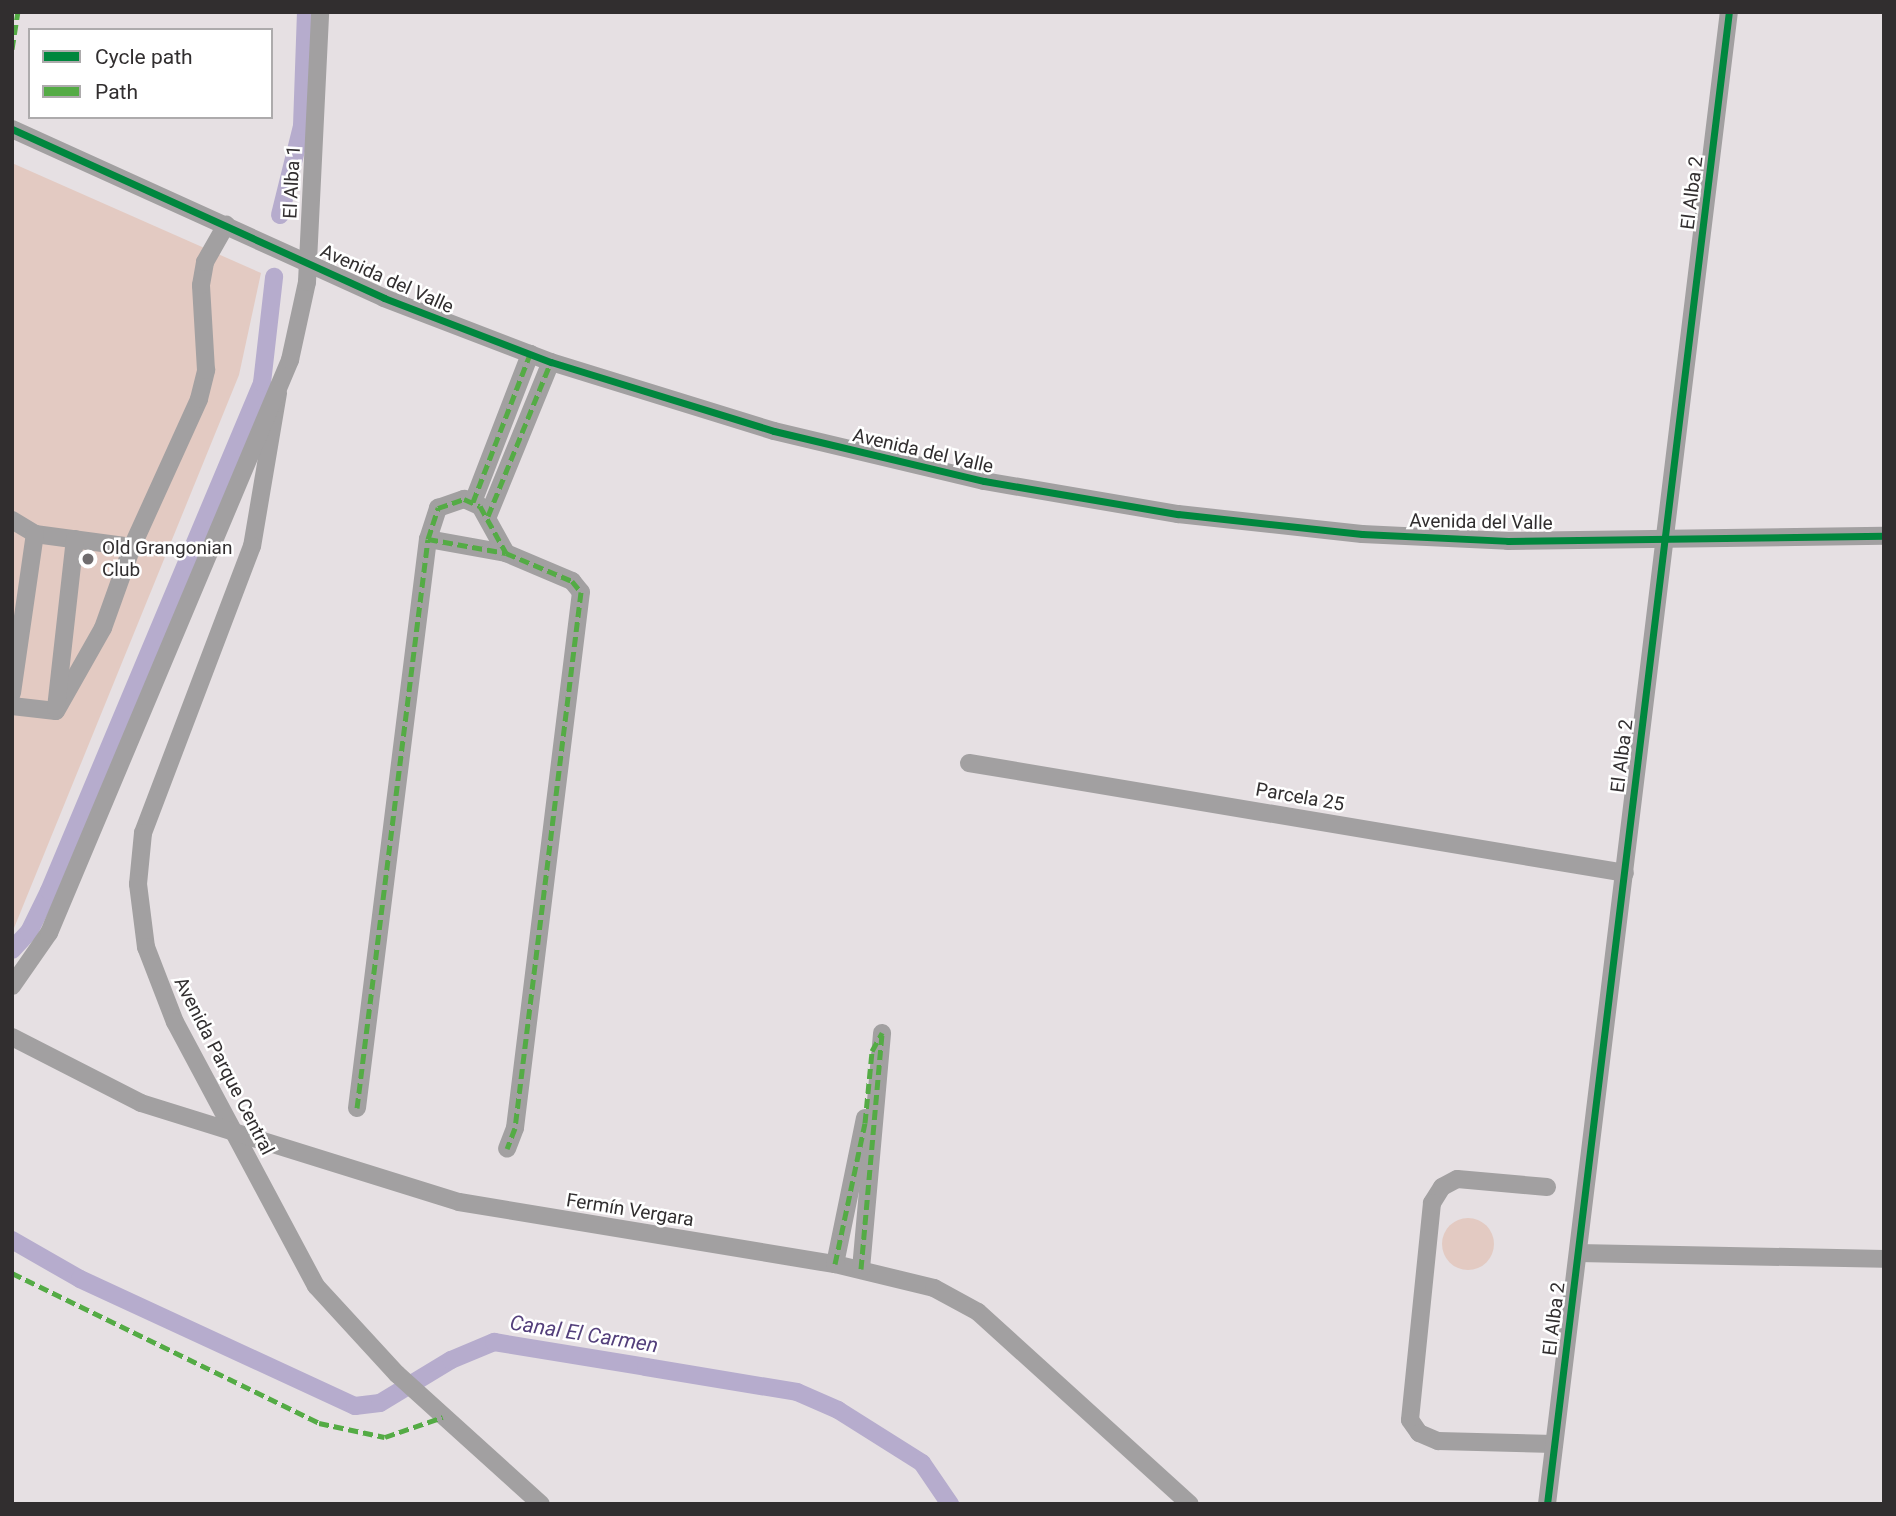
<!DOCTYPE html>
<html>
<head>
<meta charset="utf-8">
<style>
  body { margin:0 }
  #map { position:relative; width:1896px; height:1516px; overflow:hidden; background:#e6e0e3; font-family:Roboto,sans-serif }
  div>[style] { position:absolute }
  .green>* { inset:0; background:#e3cac2 }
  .round { border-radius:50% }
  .canal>* { height:18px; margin:-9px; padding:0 9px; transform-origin:9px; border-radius:9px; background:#b6accd }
  .minor>* { height:18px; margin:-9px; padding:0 9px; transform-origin:9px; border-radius:9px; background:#a2a0a1 }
  .quiet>* { height:5px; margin-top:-2.5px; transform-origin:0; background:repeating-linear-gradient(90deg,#54ab45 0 10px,transparent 0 15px) }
  .cycleway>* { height:7px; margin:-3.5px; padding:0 3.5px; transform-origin:3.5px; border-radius:3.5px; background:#00873e }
  .dots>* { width:19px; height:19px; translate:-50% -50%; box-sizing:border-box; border:4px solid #fff; border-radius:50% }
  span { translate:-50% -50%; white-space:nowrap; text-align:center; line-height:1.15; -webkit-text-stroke:5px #fff; paint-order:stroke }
  .street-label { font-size:19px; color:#312e2f }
  .poi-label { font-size:19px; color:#312e2f }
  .left { translate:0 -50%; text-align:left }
  .water-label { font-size:21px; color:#533f7b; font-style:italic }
  .frame { position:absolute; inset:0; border:14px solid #312e2f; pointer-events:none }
  .legend { position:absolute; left:28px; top:28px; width:245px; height:91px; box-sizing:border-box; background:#fff; border:2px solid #adabac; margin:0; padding:9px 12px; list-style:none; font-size:21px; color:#312e2f }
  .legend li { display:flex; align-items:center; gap:14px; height:35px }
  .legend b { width:35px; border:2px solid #adabac }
</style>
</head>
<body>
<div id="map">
  <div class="green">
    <div style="clip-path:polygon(12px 163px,261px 273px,239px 375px,12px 933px)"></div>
    <div class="round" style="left:1442px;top:1218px;width:52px;height:52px"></div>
  </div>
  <div class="canal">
    <div style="left:280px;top:215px;width:92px;rotate:-76.1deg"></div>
    <div style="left:302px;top:126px;width:114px;rotate:-88deg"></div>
    <div style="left:12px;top:950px;width:25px;rotate:-47deg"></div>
    <div style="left:29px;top:932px;width:46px;rotate:-64deg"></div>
    <div style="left:49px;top:891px;width:551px;rotate:-67.25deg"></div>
    <div style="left:262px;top:383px;width:107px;rotate:-83.5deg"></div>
    <div style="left:12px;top:1240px;width:78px;rotate:29.8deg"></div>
    <div style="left:80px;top:1279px;width:303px;rotate:24.8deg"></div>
    <div style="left:355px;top:1406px;width:25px;rotate:-7deg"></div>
    <div style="left:380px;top:1403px;width:83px;rotate:-31.2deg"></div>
    <div style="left:451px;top:1360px;width:47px;rotate:-22.7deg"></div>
    <div style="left:494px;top:1342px;width:154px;rotate:9.3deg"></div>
    <div style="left:646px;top:1367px;width:153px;rotate:9.4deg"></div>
    <div style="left:797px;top:1392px;width:45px;rotate:23.7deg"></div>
    <div style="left:838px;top:1410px;width:99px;rotate:32.2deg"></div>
    <div style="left:922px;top:1463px;width:50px;rotate:55.7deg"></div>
  </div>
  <div class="minor">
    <div style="left:12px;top:129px;width:409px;rotate:24.4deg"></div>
    <div style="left:384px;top:298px;width:179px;rotate:21deg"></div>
    <div style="left:551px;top:362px;width:233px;rotate:17.2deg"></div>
    <div style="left:774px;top:431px;width:216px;rotate:13.4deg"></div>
    <div style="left:984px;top:481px;width:197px;rotate:9.7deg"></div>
    <div style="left:1178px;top:514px;width:185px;rotate:6.2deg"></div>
    <div style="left:1362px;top:534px;width:146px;rotate:2.7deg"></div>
    <div style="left:1508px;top:541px;width:376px;rotate:-0.8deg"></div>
    <div style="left:278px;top:393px;width:155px;rotate:99.6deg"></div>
    <div style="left:252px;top:546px;width:307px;rotate:110.8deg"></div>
    <div style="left:143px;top:833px;width:51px;rotate:95.6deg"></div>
    <div style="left:138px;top:884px;width:64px;rotate:82.8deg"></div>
    <div style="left:146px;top:947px;width:80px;rotate:68.9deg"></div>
    <div style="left:175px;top:1022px;width:299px;rotate:61.9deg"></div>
    <div style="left:316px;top:1286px;width:120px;rotate:47.4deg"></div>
    <div style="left:397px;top:1374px;width:194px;rotate:42.1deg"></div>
    <div style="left:473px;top:502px;width:159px;rotate:-68.9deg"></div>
    <div style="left:488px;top:516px;width:166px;rotate:-67.8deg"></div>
    <div style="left:12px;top:520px;width:27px;rotate:31deg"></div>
    <div style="left:35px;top:534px;width:98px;rotate:7.6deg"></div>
    <div style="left:428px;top:539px;width:79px;rotate:10.2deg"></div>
    <div style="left:12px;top:693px;width:161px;rotate:-81.8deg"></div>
    <div style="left:12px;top:706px;width:44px;rotate:6.5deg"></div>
    <div style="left:56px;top:711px;width:95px;rotate:-60.5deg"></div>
    <div style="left:103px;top:628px;width:86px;rotate:-70.3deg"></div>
    <div style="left:132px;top:547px;width:162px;rotate:-65.6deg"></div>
    <div style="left:199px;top:399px;width:30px;rotate:-76deg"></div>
    <div style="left:206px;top:370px;width:85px;rotate:-93.4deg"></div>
    <div style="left:201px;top:285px;width:23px;rotate:-80deg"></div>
    <div style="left:205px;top:262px;width:43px;rotate:-60.4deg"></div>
    <div style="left:56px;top:708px;width:170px;rotate:-83.6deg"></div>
    <div style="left:969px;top:763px;width:665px;rotate:9.52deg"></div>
    <div style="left:12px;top:986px;width:65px;rotate:-55.1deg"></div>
    <div style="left:49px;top:933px;width:622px;rotate:-67.19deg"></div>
    <div style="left:290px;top:360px;width:80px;rotate:-77.7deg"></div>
    <div style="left:307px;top:282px;width:270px;rotate:-87.2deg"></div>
    <div style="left:12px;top:1037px;width:145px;rotate:27.1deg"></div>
    <div style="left:141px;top:1103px;width:333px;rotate:17.3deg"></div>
    <div style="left:459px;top:1202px;width:381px;rotate:9.4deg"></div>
    <div style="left:835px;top:1264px;width:102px;rotate:13.6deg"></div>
    <div style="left:934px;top:1288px;width:50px;rotate:28.6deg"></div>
    <div style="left:978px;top:1312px;width:286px;rotate:42.2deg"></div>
    <div style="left:357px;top:1108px;width:573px;rotate:-82.89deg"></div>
    <div style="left:428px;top:539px;width:33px;rotate:-72deg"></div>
    <div style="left:438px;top:508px;width:28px;rotate:-19deg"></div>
    <div style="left:464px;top:499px;width:17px;rotate:24deg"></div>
    <div style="left:480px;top:506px;width:54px;rotate:61deg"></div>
    <div style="left:506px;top:553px;width:72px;rotate:23deg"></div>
    <div style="left:572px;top:581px;width:14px;rotate:51deg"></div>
    <div style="left:581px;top:592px;width:540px;rotate:97.02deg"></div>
    <div style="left:515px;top:1128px;width:22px;rotate:111deg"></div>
    <div style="left:1547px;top:1187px;width:90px;rotate:-174.9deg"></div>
    <div style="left:1457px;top:1179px;width:17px;rotate:152deg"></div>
    <div style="left:1442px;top:1187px;width:19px;rotate:122deg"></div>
    <div style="left:1432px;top:1203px;width:218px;rotate:95.8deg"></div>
    <div style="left:1410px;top:1420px;width:16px;rotate:55deg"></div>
    <div style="left:1419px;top:1433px;width:21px;rotate:23deg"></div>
    <div style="left:1438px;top:1441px;width:116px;rotate:1.5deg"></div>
    <div style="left:1578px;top:1253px;width:306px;rotate:1.1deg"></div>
    <div style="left:835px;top:1264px;width:149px;rotate:-78.4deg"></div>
    <div style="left:861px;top:1269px;width:237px;rotate:-84.9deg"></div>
    <div style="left:1547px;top:1504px;width:1503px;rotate:-83.05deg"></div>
  </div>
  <div class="quiet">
    <div style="left:12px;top:49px;width:37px;rotate:-81deg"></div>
    <div style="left:473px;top:502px;width:159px;rotate:-68.9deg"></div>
    <div style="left:488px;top:516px;width:166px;rotate:-67.8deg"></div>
    <div style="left:428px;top:539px;width:79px;rotate:10.2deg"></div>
    <div style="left:357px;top:1108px;width:573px;rotate:-82.89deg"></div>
    <div style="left:428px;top:539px;width:33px;rotate:-72deg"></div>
    <div style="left:438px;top:508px;width:28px;rotate:-19deg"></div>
    <div style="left:464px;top:499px;width:17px;rotate:24deg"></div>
    <div style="left:480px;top:506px;width:54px;rotate:61deg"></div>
    <div style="left:506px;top:553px;width:72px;rotate:23deg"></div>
    <div style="left:572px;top:581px;width:14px;rotate:51deg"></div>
    <div style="left:581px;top:592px;width:540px;rotate:97.02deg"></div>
    <div style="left:515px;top:1128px;width:22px;rotate:111deg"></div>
    <div style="left:835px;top:1264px;width:144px;rotate:-78deg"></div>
    <div style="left:865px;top:1123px;width:72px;rotate:-84.4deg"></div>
    <div style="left:872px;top:1051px;width:21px;rotate:-61deg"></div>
    <div style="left:861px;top:1269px;width:237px;rotate:-84.9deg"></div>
    <div style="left:12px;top:1273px;width:342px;rotate:26deg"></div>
    <div style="left:319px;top:1423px;width:67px;rotate:12deg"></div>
    <div style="left:385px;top:1437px;width:61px;rotate:-19deg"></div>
  </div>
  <div class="cycleway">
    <div style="left:12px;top:129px;width:409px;rotate:24.4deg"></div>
    <div style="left:384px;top:298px;width:179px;rotate:21deg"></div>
    <div style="left:551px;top:362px;width:233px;rotate:17.2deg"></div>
    <div style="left:774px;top:431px;width:216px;rotate:13.4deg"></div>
    <div style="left:984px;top:481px;width:197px;rotate:9.7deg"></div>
    <div style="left:1178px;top:514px;width:185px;rotate:6.2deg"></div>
    <div style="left:1362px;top:534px;width:146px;rotate:2.7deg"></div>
    <div style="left:1508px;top:541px;width:376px;rotate:-0.8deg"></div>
    <div style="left:1547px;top:1504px;width:1503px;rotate:-83.05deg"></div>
  </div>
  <div class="dots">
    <div style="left:88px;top:559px;background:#706c6e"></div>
  </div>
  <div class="street-label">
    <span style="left:292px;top:182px;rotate:-87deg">El Alba 1</span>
    <span style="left:1692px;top:193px;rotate:-83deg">El Alba 2</span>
    <span style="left:387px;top:279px;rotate:24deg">Avenida del Valle</span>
    <span style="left:923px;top:451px;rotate:13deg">Avenida del Valle</span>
    <span style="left:1481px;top:522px;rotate:1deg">Avenida del Valle</span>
    <span style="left:1622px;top:756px;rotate:-83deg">El Alba 2</span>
    <span style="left:1300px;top:797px;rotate:10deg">Parcela 25</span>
    <span style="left:224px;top:1066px;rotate:63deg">Avenida Parque Central</span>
    <span style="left:630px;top:1210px;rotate:9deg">Fermín Vergara</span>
    <span style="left:1554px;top:1319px;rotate:-83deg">El Alba 2</span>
  </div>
  <div class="poi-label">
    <span class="left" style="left:102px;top:559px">Old Grangonian<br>Club</span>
  </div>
  <div class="water-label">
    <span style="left:584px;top:1334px;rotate:9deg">Canal El Carmen</span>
  </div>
  <div class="frame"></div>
  <ul class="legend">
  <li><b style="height:9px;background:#00873e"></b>Cycle path</li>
  <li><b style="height:9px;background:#54ab45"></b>Path</li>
  </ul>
</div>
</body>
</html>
